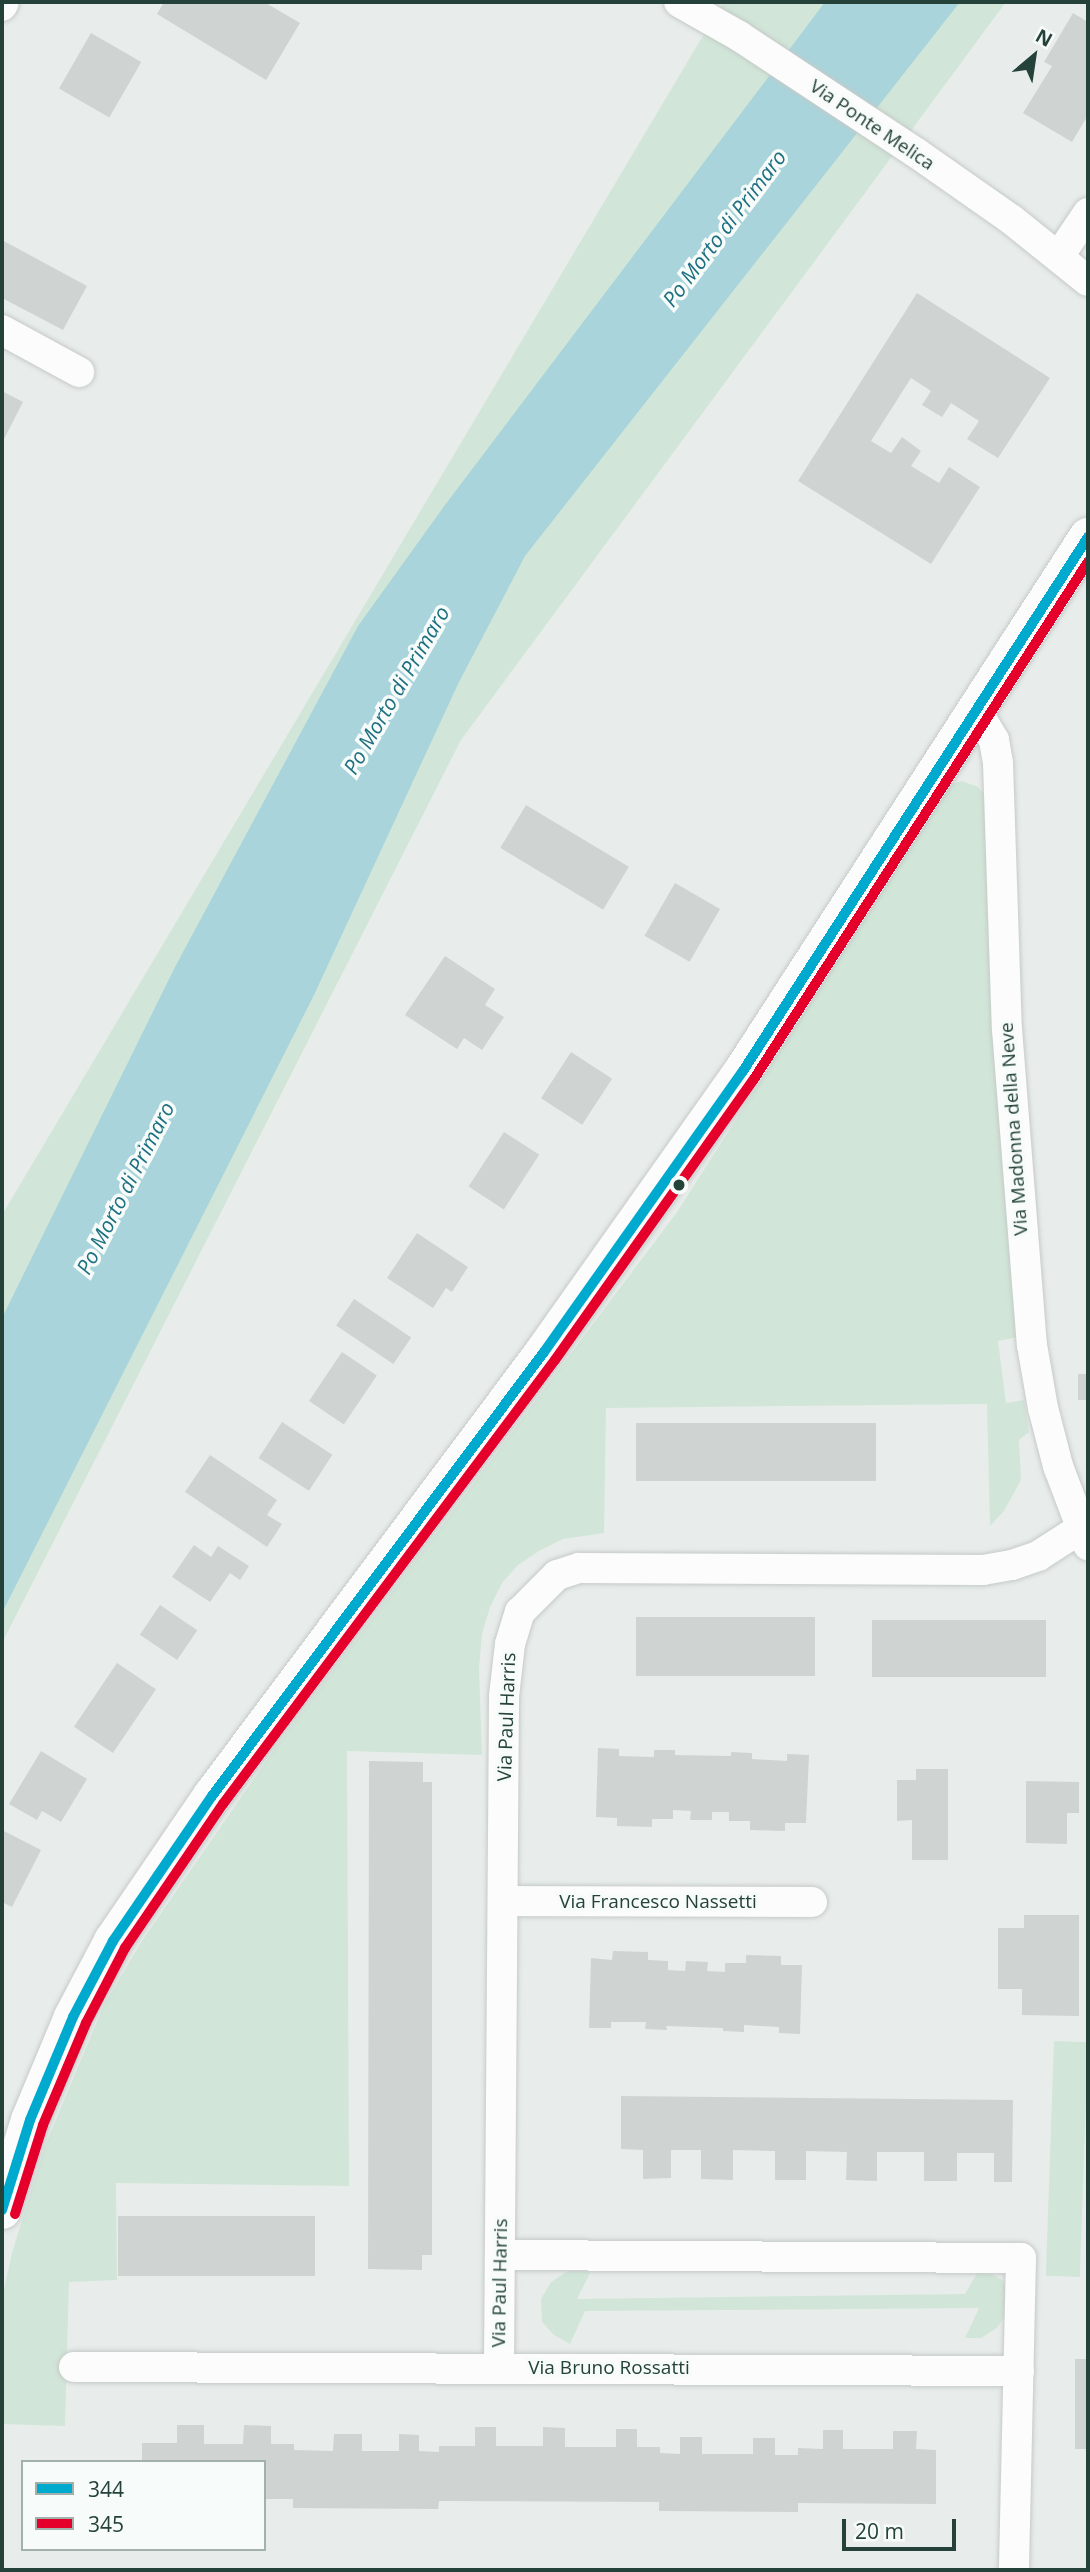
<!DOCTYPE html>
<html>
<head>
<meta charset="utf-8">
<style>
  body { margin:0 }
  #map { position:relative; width:1090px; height:2572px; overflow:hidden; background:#e8edeb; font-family:"Open Sans",sans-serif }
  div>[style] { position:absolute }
  .green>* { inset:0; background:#d1e6d8; transform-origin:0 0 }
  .water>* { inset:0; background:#a9d4db }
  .building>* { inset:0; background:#cfd4d2; transform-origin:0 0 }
  .roads { filter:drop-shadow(0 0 2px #c5cac8) drop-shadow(0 0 2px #c5cac8) }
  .street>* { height:30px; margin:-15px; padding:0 15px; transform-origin:15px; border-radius:15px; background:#fcfcfc }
  .secondary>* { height:38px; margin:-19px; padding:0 19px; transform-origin:19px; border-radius:19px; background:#fcfcfc }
  .bus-1>* { height:10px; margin:-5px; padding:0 5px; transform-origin:5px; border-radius:5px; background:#00a9ce }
  .bus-2>* { height:10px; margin:-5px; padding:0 5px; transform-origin:5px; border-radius:5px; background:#e4002b }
  .dots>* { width:19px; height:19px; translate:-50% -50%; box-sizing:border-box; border:4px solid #f7fbf9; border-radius:50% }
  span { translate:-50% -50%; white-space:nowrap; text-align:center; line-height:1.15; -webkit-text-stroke:7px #f7fbf9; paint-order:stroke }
  .street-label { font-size:19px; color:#24423a }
  .water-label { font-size:21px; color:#1c6f80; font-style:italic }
  .frame { position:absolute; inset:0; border:4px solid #24423a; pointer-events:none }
  .legend { position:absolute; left:21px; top:2460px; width:245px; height:91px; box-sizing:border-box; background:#f7fbf9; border:2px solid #a3b1ad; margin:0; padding:9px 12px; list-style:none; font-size:21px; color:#24423a }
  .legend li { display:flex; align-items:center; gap:14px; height:35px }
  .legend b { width:35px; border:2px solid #a3b1ad }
  .north { position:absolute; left:999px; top:21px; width:70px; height:70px; -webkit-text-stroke:5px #f7fbf9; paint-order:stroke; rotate:29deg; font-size:19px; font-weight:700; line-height:28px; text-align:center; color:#24423a }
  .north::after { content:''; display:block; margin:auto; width:24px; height:32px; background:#24423a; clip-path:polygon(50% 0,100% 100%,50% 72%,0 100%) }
  .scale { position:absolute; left:842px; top:2519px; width:114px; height:32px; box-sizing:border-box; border:4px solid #24423a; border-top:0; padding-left:9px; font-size:21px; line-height:24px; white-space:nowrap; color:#24423a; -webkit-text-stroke:5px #f7fbf9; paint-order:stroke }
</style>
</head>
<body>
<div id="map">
  <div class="green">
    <div style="clip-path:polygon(723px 2px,1006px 2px,461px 740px,2px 1643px,2px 1215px)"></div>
    <div style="clip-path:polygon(962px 781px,978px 787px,989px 800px,1006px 1207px,1018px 1337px,998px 1341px,1006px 1403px,1024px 1400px,1029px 1432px,1019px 1440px,1021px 1480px,1004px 1511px,990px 1526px,987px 1404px,606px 1408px,604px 1533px,563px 1539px,539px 1551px,518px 1565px,502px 1583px,490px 1607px,482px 1634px,479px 1668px,482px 1755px,347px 1751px,349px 2186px,116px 2183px,117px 2280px,69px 2282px,65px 2426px,2px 2424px,2px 2298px,12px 2253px,45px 2146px,104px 2005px,142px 1941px,275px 1748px,677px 1212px,938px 804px,951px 784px)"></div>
    <div style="left:1054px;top:2041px;width:34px;height:235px;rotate:2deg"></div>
    <div style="clip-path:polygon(980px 2268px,1002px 2280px,1011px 2294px,1009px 2310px,997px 2328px,981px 2338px,965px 2338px,979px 2308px,585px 2311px,570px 2344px,554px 2335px,542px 2322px,541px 2299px,551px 2282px,568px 2271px,591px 2271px,577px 2299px,965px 2294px)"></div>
  </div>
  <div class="water">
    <div style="clip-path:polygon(825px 2px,960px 2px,525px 556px,459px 682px,314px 995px,2px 1613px,2px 1318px,175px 967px,358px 626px,445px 505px)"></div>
  </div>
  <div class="building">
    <div style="clip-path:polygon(164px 2px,264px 2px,300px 23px,266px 80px,157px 14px)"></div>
    <div style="clip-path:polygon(1073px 13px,1088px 22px,1088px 115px,1072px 142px,1023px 113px,1052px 66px,1044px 62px)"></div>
    <div style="left:91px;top:33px;width:58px;height:64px;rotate:30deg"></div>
    <div style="clip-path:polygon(2px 240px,87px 286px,63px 330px,2px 298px)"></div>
    <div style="clip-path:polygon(917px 293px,1050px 378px,998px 458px,967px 439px,979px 421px,951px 403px,942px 417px,922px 405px,931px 391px,911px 378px,871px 441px,891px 453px,902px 437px,921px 451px,911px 466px,939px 483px,949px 467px,980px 487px,931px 564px,798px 481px)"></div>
    <div style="clip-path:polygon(2px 391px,23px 402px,2px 443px)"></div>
    <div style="left:526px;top:805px;width:120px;height:50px;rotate:31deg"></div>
    <div style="left:675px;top:883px;width:52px;height:61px;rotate:30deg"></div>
    <div style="clip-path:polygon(445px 956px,495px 989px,485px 1005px,504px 1017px,482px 1050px,464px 1038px,457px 1049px,405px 1015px)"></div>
    <div style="left:571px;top:1052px;width:49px;height:55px;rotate:33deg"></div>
    <div style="left:504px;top:1132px;width:42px;height:65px;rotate:33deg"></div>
    <div style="clip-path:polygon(417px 1233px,468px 1267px,452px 1292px,446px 1288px,433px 1308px,387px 1278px)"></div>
    <div style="left:354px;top:1299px;width:69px;height:32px;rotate:34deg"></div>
    <div style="left:342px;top:1352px;width:42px;height:59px;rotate:34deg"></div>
    <div style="left:1078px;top:1374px;width:10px;height:26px"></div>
    <div style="left:282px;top:1422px;width:60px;height:43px;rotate:33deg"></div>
    <div style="left:636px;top:1423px;width:240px;height:58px"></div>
    <div style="clip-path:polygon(210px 1455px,277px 1500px,267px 1515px,282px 1524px,267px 1547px,185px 1492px)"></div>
    <div style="clip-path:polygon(194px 1545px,211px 1557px,218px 1546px,249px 1566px,240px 1580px,230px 1573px,210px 1602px,172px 1577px)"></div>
    <div style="left:160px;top:1605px;width:45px;height:36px;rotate:34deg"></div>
    <div style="left:636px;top:1617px;width:179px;height:59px"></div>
    <div style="left:872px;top:1620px;width:174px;height:57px"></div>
    <div style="left:117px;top:1663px;width:47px;height:77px;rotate:34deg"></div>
    <div style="clip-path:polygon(598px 1748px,619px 1749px,619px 1756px,654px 1757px,654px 1750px,675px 1750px,675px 1755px,731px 1756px,731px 1752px,752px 1753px,752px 1759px,787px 1761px,787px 1754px,809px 1755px,806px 1823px,785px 1823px,785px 1831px,750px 1830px,750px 1821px,729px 1821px,729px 1812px,712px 1812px,712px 1820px,690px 1820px,691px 1811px,673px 1810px,673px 1819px,652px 1819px,652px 1827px,617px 1826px,617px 1818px,596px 1817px)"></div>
    <div style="clip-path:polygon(41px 1751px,87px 1779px,61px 1822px,42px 1811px,37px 1820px,9px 1804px)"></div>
    <div style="clip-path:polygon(369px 1761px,423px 1762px,423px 1782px,432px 1782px,432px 2255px,422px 2255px,422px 2270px,368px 2269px)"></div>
    <div style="clip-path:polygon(916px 1769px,948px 1769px,948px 1860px,912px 1860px,912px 1820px,897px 1821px,897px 1780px,916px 1780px)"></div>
    <div style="clip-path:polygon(1026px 1781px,1079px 1782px,1079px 1813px,1067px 1813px,1067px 1844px,1026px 1843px)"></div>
    <div style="clip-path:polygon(2px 1830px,41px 1850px,12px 1907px,2px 1902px)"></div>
    <div style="clip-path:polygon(1024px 1915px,1079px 1915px,1079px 2016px,1022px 2015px,1022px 1989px,998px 1989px,998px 1928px,1024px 1928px)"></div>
    <div style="clip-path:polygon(613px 1951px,648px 1952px,648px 1960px,668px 1961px,668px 1970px,685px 1971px,686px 1961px,708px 1962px,707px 1971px,725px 1972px,725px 1963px,746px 1963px,746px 1955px,781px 1956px,781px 1965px,802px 1965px,800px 2034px,779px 2033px,779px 2027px,744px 2025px,744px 2032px,723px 2031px,723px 2028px,666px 2026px,667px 2030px,645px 2029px,646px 2022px,611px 2022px,611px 2028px,589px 2028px,591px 1958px,612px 1960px)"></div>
    <div style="clip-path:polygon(621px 2096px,1013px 2100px,1012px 2182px,994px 2182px,994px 2153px,957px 2153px,957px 2181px,924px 2181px,924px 2152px,877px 2152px,877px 2181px,846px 2180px,847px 2152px,806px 2151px,806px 2180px,775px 2180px,775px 2151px,733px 2150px,733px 2180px,701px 2179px,701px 2150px,671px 2150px,671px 2178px,643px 2179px,643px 2150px,621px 2149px)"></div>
    <div style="left:118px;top:2216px;width:197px;height:60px"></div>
    <div style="left:1075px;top:2359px;width:13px;height:90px"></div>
    <div style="clip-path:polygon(177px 2425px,204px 2425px,204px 2444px,243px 2444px,244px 2425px,271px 2426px,271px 2444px,294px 2444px,294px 2450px,333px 2451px,334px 2434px,362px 2434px,362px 2451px,399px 2451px,399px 2434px,419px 2435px,419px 2451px,439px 2452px,439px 2446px,475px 2446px,475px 2427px,496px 2427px,496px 2446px,543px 2446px,543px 2427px,565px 2428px,565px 2447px,616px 2447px,616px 2429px,637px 2429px,637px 2447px,660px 2447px,660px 2453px,680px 2454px,680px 2437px,702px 2437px,702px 2454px,753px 2454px,753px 2438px,775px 2438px,775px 2455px,798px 2455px,798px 2448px,823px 2449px,823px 2430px,843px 2430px,843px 2449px,893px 2449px,893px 2431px,917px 2431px,916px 2449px,936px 2450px,936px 2504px,798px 2503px,798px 2512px,659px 2511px,659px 2502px,439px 2501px,438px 2509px,293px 2508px,293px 2499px,264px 2499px,264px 2462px,142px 2462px,142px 2443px,177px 2443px)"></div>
  </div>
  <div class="roads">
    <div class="street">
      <div style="left:679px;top:2px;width:69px;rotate:29.5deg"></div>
      <div style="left:739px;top:36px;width:211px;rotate:33.4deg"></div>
      <div style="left:915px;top:152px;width:118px;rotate:35deg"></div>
      <div style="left:1012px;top:220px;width:97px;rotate:38.8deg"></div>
      <div style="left:2px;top:6px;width:4px;rotate:-63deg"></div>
      <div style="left:1059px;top:256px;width:52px;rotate:-56deg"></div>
      <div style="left:2px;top:330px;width:88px;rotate:28.6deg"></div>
      <div style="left:976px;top:710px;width:35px;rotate:59deg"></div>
      <div style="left:994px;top:740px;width:23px;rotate:80deg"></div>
      <div style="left:998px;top:763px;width:266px;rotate:88.1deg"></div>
      <div style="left:1007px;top:1029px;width:317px;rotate:85.5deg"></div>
      <div style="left:1032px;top:1345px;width:64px;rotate:80.1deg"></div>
      <div style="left:1043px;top:1408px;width:60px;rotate:75.5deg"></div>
      <div style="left:1058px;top:1466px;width:85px;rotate:69.2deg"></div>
      <div style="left:505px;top:1901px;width:307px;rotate:0.2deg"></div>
      <div style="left:500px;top:2255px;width:521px;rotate:0.33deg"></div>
      <div style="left:1021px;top:2258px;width:312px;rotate:91.3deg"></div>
      <div style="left:74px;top:2367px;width:945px;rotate:0.24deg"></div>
      <div style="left:499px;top:2367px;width:671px;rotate:-89.57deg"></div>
      <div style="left:504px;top:1696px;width:52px;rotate:-83.4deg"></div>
      <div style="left:510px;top:1644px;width:34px;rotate:-73deg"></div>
      <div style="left:520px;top:1612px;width:52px;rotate:-45deg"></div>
      <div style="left:557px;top:1575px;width:23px;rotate:-18deg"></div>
      <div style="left:579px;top:1568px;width:404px;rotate:0.3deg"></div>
      <div style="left:983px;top:1570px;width:29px;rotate:-10deg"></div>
      <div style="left:1012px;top:1565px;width:28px;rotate:-19deg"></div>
      <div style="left:1038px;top:1556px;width:50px;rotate:-32.7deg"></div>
    </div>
    <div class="secondary">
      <div style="left:2px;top:2210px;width:94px;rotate:-72.7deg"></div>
      <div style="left:30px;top:2120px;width:112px;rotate:-67.3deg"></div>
      <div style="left:73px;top:2017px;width:86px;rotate:-62.2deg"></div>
      <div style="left:113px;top:1941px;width:176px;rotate:-55.7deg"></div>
      <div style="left:212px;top:1796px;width:554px;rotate:-53.21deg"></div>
      <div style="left:544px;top:1352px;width:344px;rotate:-54.7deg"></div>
      <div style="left:743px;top:1071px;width:636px;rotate:-57.13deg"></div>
    </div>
  </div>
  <div class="bus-1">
    <div style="left:2px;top:2210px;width:94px;rotate:-72.7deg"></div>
    <div style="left:30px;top:2120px;width:112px;rotate:-67.3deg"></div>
    <div style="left:73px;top:2017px;width:86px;rotate:-62.2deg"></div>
    <div style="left:113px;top:1941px;width:176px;rotate:-55.7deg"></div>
    <div style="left:212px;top:1796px;width:554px;rotate:-53.21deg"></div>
    <div style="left:544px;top:1352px;width:344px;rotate:-54.7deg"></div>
    <div style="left:743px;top:1071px;width:636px;rotate:-57.13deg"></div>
  </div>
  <div class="bus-2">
    <div style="left:15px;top:2214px;width:93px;rotate:-72.5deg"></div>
    <div style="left:43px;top:2125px;width:111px;rotate:-67.1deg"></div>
    <div style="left:86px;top:2023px;width:85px;rotate:-62.5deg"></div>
    <div style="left:125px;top:1948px;width:174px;rotate:-55.8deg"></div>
    <div style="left:223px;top:1804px;width:554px;rotate:-53.21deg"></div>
    <div style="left:555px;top:1360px;width:344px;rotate:-54.7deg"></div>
    <div style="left:754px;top:1079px;width:616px;rotate:-57.14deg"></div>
  </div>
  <div class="dots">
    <div style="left:679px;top:1185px;background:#24423a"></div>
  </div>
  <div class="street-label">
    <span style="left:872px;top:125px;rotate:34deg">Via Ponte Melica</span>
    <span style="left:1014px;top:1129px;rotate:-94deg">Via Madonna della Neve</span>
    <span style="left:507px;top:1717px;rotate:-88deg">Via Paul Harris</span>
    <span style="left:658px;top:1902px">Via Francesco Nassetti</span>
    <span style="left:500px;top:2283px;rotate:-89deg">Via Paul Harris</span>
    <span style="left:609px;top:2368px">Via Bruno Rossatti</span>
  </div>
  <div class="water-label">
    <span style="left:724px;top:228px;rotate:-53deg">Po Morto di Primaro</span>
    <span style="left:396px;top:690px;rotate:-60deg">Po Morto di Primaro</span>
    <span style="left:125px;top:1188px;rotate:-63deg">Po Morto di Primaro</span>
  </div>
  <div class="frame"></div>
  <ul class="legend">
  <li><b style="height:9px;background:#00a9ce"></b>344</li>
  <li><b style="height:9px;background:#e4002b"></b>345</li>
  </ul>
  <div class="north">N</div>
  <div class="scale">20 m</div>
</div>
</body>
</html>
